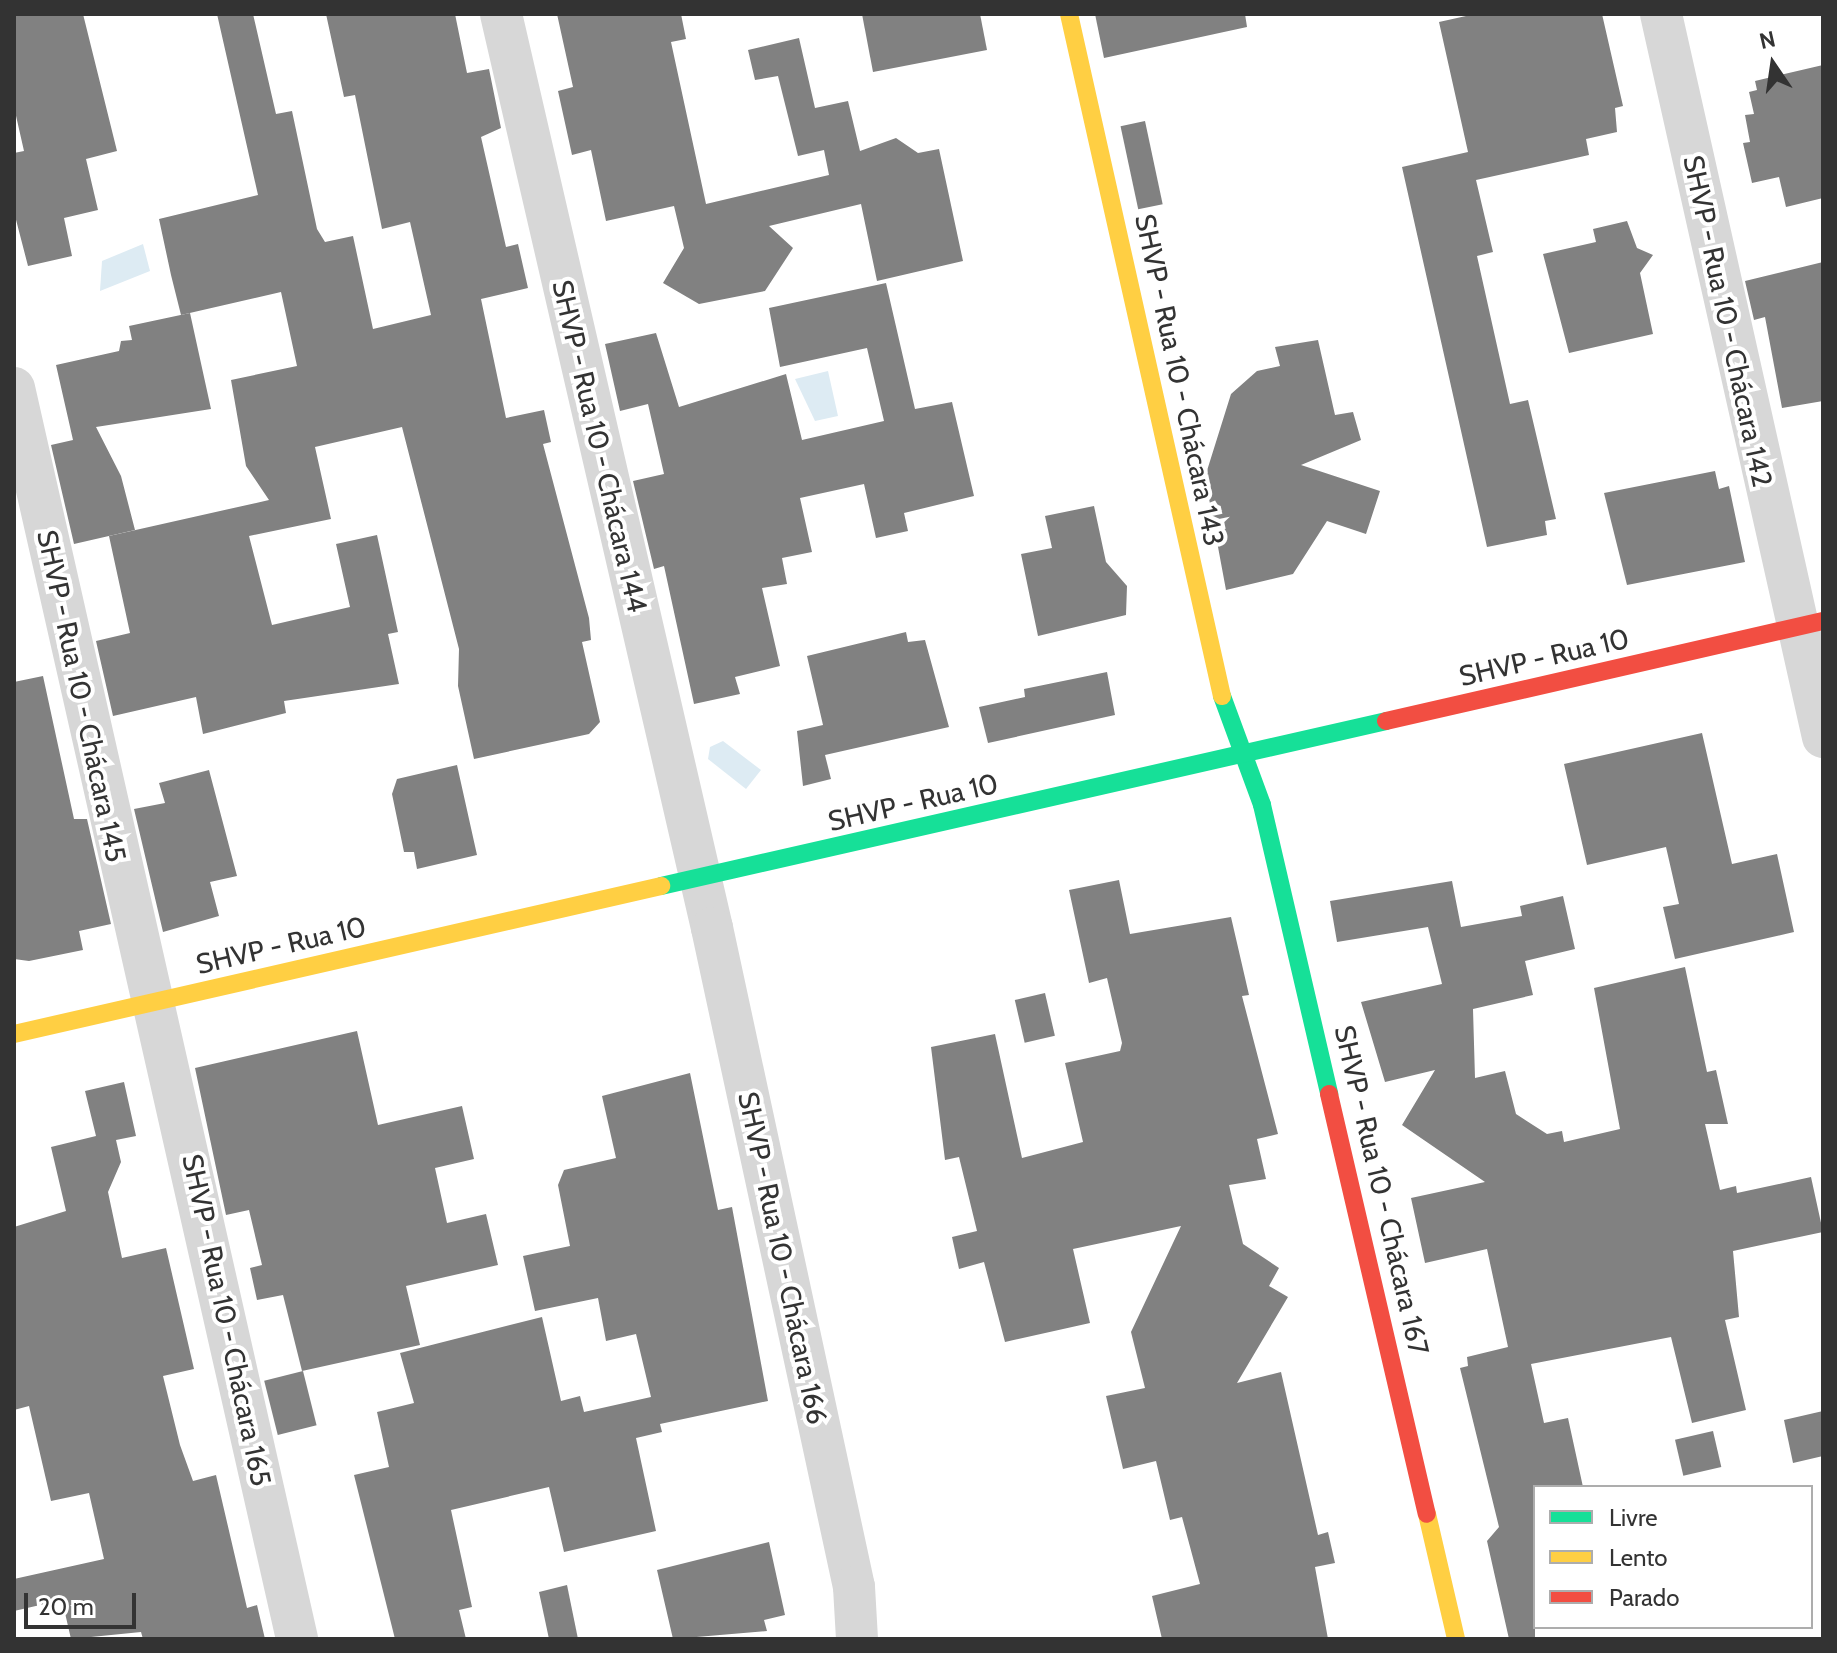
<!DOCTYPE html>
<html>
<head>
<meta charset="utf-8">
<style>
  body { margin:0 }
  #map { position:relative; width:1837px; height:1653px; overflow:hidden; background:#fff; font-family:Cabin,sans-serif }
  div>[style] { position:absolute }
  .water>* { inset:0; background:#ddebf3 }
  .building>* { inset:0; background:#818181; transform-origin:0 0 }
  .street>* { height:42px; margin:-21px; padding:0 21px; transform-origin:21px; border-radius:21px; background:#d7d7d7 }
  .fast>* { height:18px; margin:-9px; padding:0 9px; transform-origin:9px; border-radius:9px; background:#16e098 }
  .slow>* { height:18px; margin:-9px; padding:0 9px; transform-origin:9px; border-radius:9px; background:#ffcf43 }
  .jam>* { height:18px; margin:-9px; padding:0 9px; transform-origin:9px; border-radius:9px; background:#f24e42 }
  span { translate:-50% -50%; white-space:nowrap; text-align:center; line-height:1.15; -webkit-text-stroke:8px #fff; paint-order:stroke }
  .street-label { font-size:28px; color:#333 }
  .frame { position:absolute; inset:0; border:16px solid #333; pointer-events:none }
  .legend { position:absolute; left:1533px; top:1485px; width:280px; height:144px; box-sizing:border-box; background:#fff; border:2px solid #adadad; margin:0; padding:10px 14px; list-style:none; font-size:24px; color:#333 }
  .legend li { display:flex; align-items:center; gap:16px; height:40px }
  .legend b { width:40px; border:2px solid #adadad }
  .north { position:absolute; left:1733px; top:24px; width:80px; height:80px; -webkit-text-stroke:6px #fff; paint-order:stroke; rotate:347deg; font-size:22px; font-weight:700; line-height:32px; text-align:center; color:#333 }
  .north::after { content:''; display:block; margin:auto; width:28px; height:36px; background:#333; clip-path:polygon(50% 0,100% 100%,50% 72%,0 100%) }
  .scale { position:absolute; left:24px; top:1593px; width:112px; height:36px; box-sizing:border-box; border:4px solid #333; border-top:0; padding-left:10px; font-size:24px; line-height:28px; white-space:nowrap; color:#333; -webkit-text-stroke:6px #fff; paint-order:stroke }
</style>
</head>
<body>
<div id="map">
  <div class="water">
    <div style="clip-path:polygon(143px 244px,150px 271px,100px 291px,102px 261px)"></div>
    <div style="clip-path:polygon(828px 371px,838px 416px,815px 421px,795px 379px)"></div>
    <div style="clip-path:polygon(723px 741px,761px 770px,746px 789px,708px 759px,710px 747px)"></div>
  </div>
  <div class="building">
    <div style="clip-path:polygon(14px 14px,83px 14px,117px 151px,86px 159px,98px 210px,64px 218px,72px 256px,28px 266px,14px 212px,14px 153px,24px 151px,14px 107px)"></div>
    <div style="clip-path:polygon(217px 14px,253px 14px,276px 114px,292px 111px,317px 229px,325px 242px,353px 236px,373px 329px,431px 315px,410px 222px,382px 229px,355px 95px,344px 97px,326px 14px,455px 14px,467px 73px,489px 69px,501px 128px,481px 137px,506px 247px,518px 244px,528px 288px,481px 299px,506px 418px,544px 410px,551px 442px,543px 444px,589px 618px,591px 640px,582px 642px,600px 722px,589px 734px,474px 759px,458px 686px,459px 649px,402px 427px,315px 447px,331px 519px,249px 536px,272px 625px,350px 607px,336px 544px,377px 535px,398px 632px,388px 634px,399px 684px,284px 701px,286px 713px,203px 734px,196px 697px,113px 716px,96px 641px,130px 633px,109px 536px,269px 500px,246px 466px,231px 380px,297px 366px,281px 292px,181px 315px,171px 275px,159px 219px,258px 195px)"></div>
    <div style="clip-path:polygon(557px 14px,681px 14px,686px 39px,671px 42px,706px 204px,829px 175px,824px 150px,798px 156px,778px 76px,755px 80px,748px 50px,799px 38px,815px 108px,848px 101px,860px 151px,896px 138px,918px 153px,939px 149px,963px 261px,877px 281px,861px 204px,769px 226px,793px 248px,765px 291px,699px 304px,663px 283px,684px 248px,674px 206px,606px 221px,591px 150px,572px 155px,558px 91px,573px 87px)"></div>
    <div style="clip-path:polygon(862px 14px,980px 14px,987px 50px,873px 72px)"></div>
    <div style="clip-path:polygon(1095px 14px,1245px 14px,1247px 27px,1104px 58px)"></div>
    <div style="clip-path:polygon(1475px 14px,1602px 14px,1623px 106px,1615px 108px,1617px 132px,1586px 139px,1589px 155px,1476px 180px,1493px 252px,1477px 256px,1510px 404px,1528px 400px,1556px 519px,1545px 521px,1547px 535px,1487px 547px,1402px 167px,1468px 152px,1439px 22px)"></div>
    <div style="clip-path:polygon(1823px 65px,1823px 198px,1786px 207px,1779px 177px,1752px 183px,1743px 143px,1750px 142px,1745px 115px,1754px 114px,1749px 92px,1757px 90px,1755px 81px)"></div>
    <div style="left:1145px;top:121px;width:85px;height:25px;rotate:78deg"></div>
    <div style="clip-path:polygon(1627px 221px,1637px 248px,1653px 255px,1640px 273px,1653px 334px,1569px 353px,1543px 254px,1596px 242px,1593px 229px)"></div>
    <div style="clip-path:polygon(1823px 262px,1823px 401px,1782px 408px,1765px 317px,1754px 320px,1745px 281px)"></div>
    <div style="clip-path:polygon(886px 283px,915px 409px,952px 402px,974px 496px,904px 513px,908px 531px,876px 538px,864px 484px,800px 498px,812px 552px,782px 558px,787px 584px,762px 588px,780px 666px,735px 677px,740px 694px,694px 704px,664px 566px,654px 569px,633px 481px,664px 474px,648px 404px,620px 411px,605px 344px,656px 333px,679px 407px,786px 374px,802px 440px,884px 421px,867px 348px,780px 367px,769px 308px)"></div>
    <div style="clip-path:polygon(190px 313px,211px 409px,96px 427px,121px 476px,135px 530px,74px 544px,51px 445px,73px 440px,56px 365px,119px 351px,121px 341px,132px 340px,129px 326px)"></div>
    <div style="clip-path:polygon(1318px 340px,1335px 415px,1353px 412px,1361px 440px,1301px 465px,1380px 491px,1366px 534px,1327px 521px,1293px 574px,1226px 590px,1205px 477px,1231px 394px,1257px 371px,1280px 366px,1275px 347px)"></div>
    <div style="clip-path:polygon(1715px 471px,1719px 489px,1729px 486px,1745px 562px,1627px 585px,1604px 493px)"></div>
    <div style="clip-path:polygon(1094px 506px,1106px 562px,1127px 586px,1126px 615px,1038px 636px,1021px 554px,1052px 548px,1045px 516px)"></div>
    <div style="clip-path:polygon(906px 632px,908px 642px,925px 640px,949px 727px,825px 755px,831px 779px,803px 786px,797px 731px,823px 725px,807px 656px)"></div>
    <div style="clip-path:polygon(1107px 672px,1115px 715px,988px 743px,979px 707px,1025px 697px,1024px 689px)"></div>
    <div style="clip-path:polygon(43px 676px,74px 819px,87px 819px,111px 924px,79px 931px,83px 950px,29px 961px,14px 959px,14px 682px)"></div>
    <div style="clip-path:polygon(1702px 733px,1732px 864px,1777px 854px,1794px 932px,1675px 959px,1663px 907px,1679px 904px,1666px 847px,1587px 865px,1564px 764px)"></div>
    <div style="clip-path:polygon(457px 765px,477px 855px,417px 869px,414px 852px,404px 852px,392px 794px,397px 779px)"></div>
    <div style="clip-path:polygon(209px 770px,237px 876px,210px 882px,219px 916px,163px 932px,134px 809px,165px 803px,159px 783px)"></div>
    <div style="clip-path:polygon(1119px 880px,1130px 934px,1231px 917px,1249px 995px,1242px 996px,1278px 1134px,1257px 1139px,1266px 1179px,1229px 1185px,1243px 1244px,1279px 1268px,1269px 1286px,1288px 1297px,1237px 1383px,1281px 1372px,1318px 1535px,1328px 1532px,1335px 1563px,1315px 1567px,1328px 1639px,1162px 1639px,1152px 1596px,1200px 1584px,1182px 1517px,1170px 1520px,1156px 1461px,1123px 1469px,1106px 1396px,1145px 1388px,1131px 1332px,1181px 1226px,1073px 1249px,1090px 1323px,1005px 1342px,984px 1262px,959px 1269px,952px 1237px,977px 1231px,959px 1157px,945px 1160px,931px 1047px,995px 1034px,1022px 1158px,1083px 1142px,1065px 1063px,1120px 1051px,1122px 1043px,1107px 978px,1089px 983px,1069px 890px)"></div>
    <div style="clip-path:polygon(1452px 881px,1461px 927px,1522px 916px,1520px 906px,1563px 896px,1575px 949px,1525px 961px,1533px 995px,1473px 1009px,1475px 1078px,1505px 1071px,1516px 1114px,1547px 1134px,1562px 1131px,1564px 1142px,1620px 1129px,1594px 988px,1685px 967px,1707px 1072px,1716px 1070px,1728px 1124px,1705px 1124px,1720px 1190px,1736px 1186px,1737px 1193px,1811px 1177px,1823px 1232px,1733px 1251px,1739px 1317px,1725px 1320px,1746px 1410px,1692px 1423px,1671px 1337px,1531px 1364px,1544px 1423px,1568px 1418px,1583px 1487px,1535px 1487px,1535px 1639px,1509px 1639px,1487px 1541px,1499px 1527px,1460px 1368px,1468px 1366px,1467px 1357px,1508px 1347px,1487px 1249px,1425px 1263px,1411px 1198px,1485px 1182px,1402px 1125px,1435px 1070px,1385px 1082px,1361px 1002px,1442px 984px,1428px 927px,1337px 942px,1330px 901px)"></div>
    <div style="left:1045px;top:993px;width:44px;height:31px;rotate:77deg"></div>
    <div style="clip-path:polygon(357px 1031px,378px 1125px,462px 1106px,474px 1159px,435px 1168px,447px 1223px,486px 1214px,498px 1265px,406px 1286px,420px 1345px,302px 1371px,283px 1295px,257px 1300px,250px 1268px,262px 1265px,249px 1210px,226px 1215px,195px 1068px)"></div>
    <div style="clip-path:polygon(690px 1073px,718px 1210px,732px 1207px,768px 1401px,660px 1424px,662px 1432px,636px 1438px,656px 1531px,564px 1552px,549px 1487px,451px 1510px,472px 1607px,459px 1610px,466px 1639px,395px 1639px,354px 1475px,389px 1467px,377px 1412px,414px 1403px,400px 1353px,542px 1317px,561px 1401px,580px 1396px,584px 1412px,651px 1397px,636px 1334px,606px 1341px,598px 1298px,535px 1311px,523px 1256px,570px 1246px,558px 1185px,564px 1170px,616px 1158px,602px 1096px)"></div>
    <div style="clip-path:polygon(124px 1082px,136px 1136px,116px 1140px,121px 1162px,108px 1192px,122px 1258px,166px 1248px,194px 1369px,163px 1376px,180px 1445px,193px 1481px,216px 1475px,247px 1608px,257px 1605px,265px 1639px,143px 1639px,141px 1632px,71px 1639px,62px 1600px,14px 1611px,14px 1579px,104px 1559px,89px 1493px,51px 1501px,29px 1406px,14px 1410px,14px 1227px,66px 1211px,51px 1147px,96px 1136px,85px 1091px)"></div>
    <div style="left:303px;top:1371px;width:56px;height:40px;rotate:76deg"></div>
    <div style="clip-path:polygon(1823px 1411px,1823px 1456px,1793px 1463px,1784px 1420px)"></div>
    <div style="left:1713px;top:1431px;width:37px;height:39px;rotate:77deg"></div>
    <div style="clip-path:polygon(769px 1542px,785px 1615px,764px 1620px,767px 1631px,673px 1639px,657px 1570px)"></div>
    <div style="clip-path:polygon(567px 1585px,578px 1639px,549px 1639px,539px 1592px)"></div>
  </div>
  <div class="street">
    <div style="left:501px;top:14px;width:938px;rotate:77deg"></div>
    <div style="left:712px;top:928px;width:674px;rotate:77.84deg"></div>
    <div style="left:854px;top:1587px;width:52px;rotate:86.7deg"></div>
    <div style="left:1661px;top:14px;width:741px;rotate:77.37deg"></div>
    <div style="left:14px;top:388px;width:1283px;rotate:77.25deg"></div>
  </div>
  <div class="fast">
    <div style="left:1222px;top:696px;width:116px;rotate:69.8deg"></div>
    <div style="left:1262px;top:805px;width:297px;rotate:76.9deg"></div>
    <div style="left:661px;top:886px;width:744px;rotate:-12.82deg"></div>
  </div>
  <div class="slow">
    <div style="left:1069px;top:14px;width:699px;rotate:77.36deg"></div>
    <div style="left:14px;top:1034px;width:664px;rotate:-12.88deg"></div>
    <div style="left:1427px;top:1514px;width:128px;rotate:76.9deg"></div>
  </div>
  <div class="jam">
    <div style="left:1386px;top:721px;width:448px;rotate:-12.9deg"></div>
    <div style="left:1329px;top:1094px;width:431px;rotate:76.9deg"></div>
  </div>
  <div class="street-label">
    <span style="left:1728px;top:321px;rotate:78deg">SHVP - Rua 10 - Chácara 142</span>
    <span style="left:1180px;top:380px;rotate:78deg">SHVP - Rua 10 - Chácara 143</span>
    <span style="left:600px;top:446px;rotate:77deg">SHVP - Rua 10 - Chácara 144</span>
    <span style="left:1544px;top:657px;rotate:-13deg">SHVP - Rua 10</span>
    <span style="left:82px;top:696px;rotate:78deg">SHVP - Rua 10 - Chácara 145</span>
    <span style="left:913px;top:802px;rotate:-13deg">SHVP - Rua 10</span>
    <span style="left:281px;top:945px;rotate:-13deg">SHVP - Rua 10</span>
    <span style="left:1382px;top:1190px;rotate:77deg">SHVP - Rua 10 - Chácara 167</span>
    <span style="left:783px;top:1258px;rotate:78deg">SHVP - Rua 10 - Chácara 166</span>
    <span style="left:227px;top:1320px;rotate:78deg">SHVP - Rua 10 - Chácara 165</span>
  </div>
  <div class="frame"></div>
  <ul class="legend">
  <li><b style="height:10px;background:#16e098"></b>Livre</li>
  <li><b style="height:10px;background:#ffcf43"></b>Lento</li>
  <li><b style="height:10px;background:#f24e42"></b>Parado</li>
  </ul>
  <div class="north">N</div>
  <div class="scale">20 m</div>
</div>
</body>
</html>
